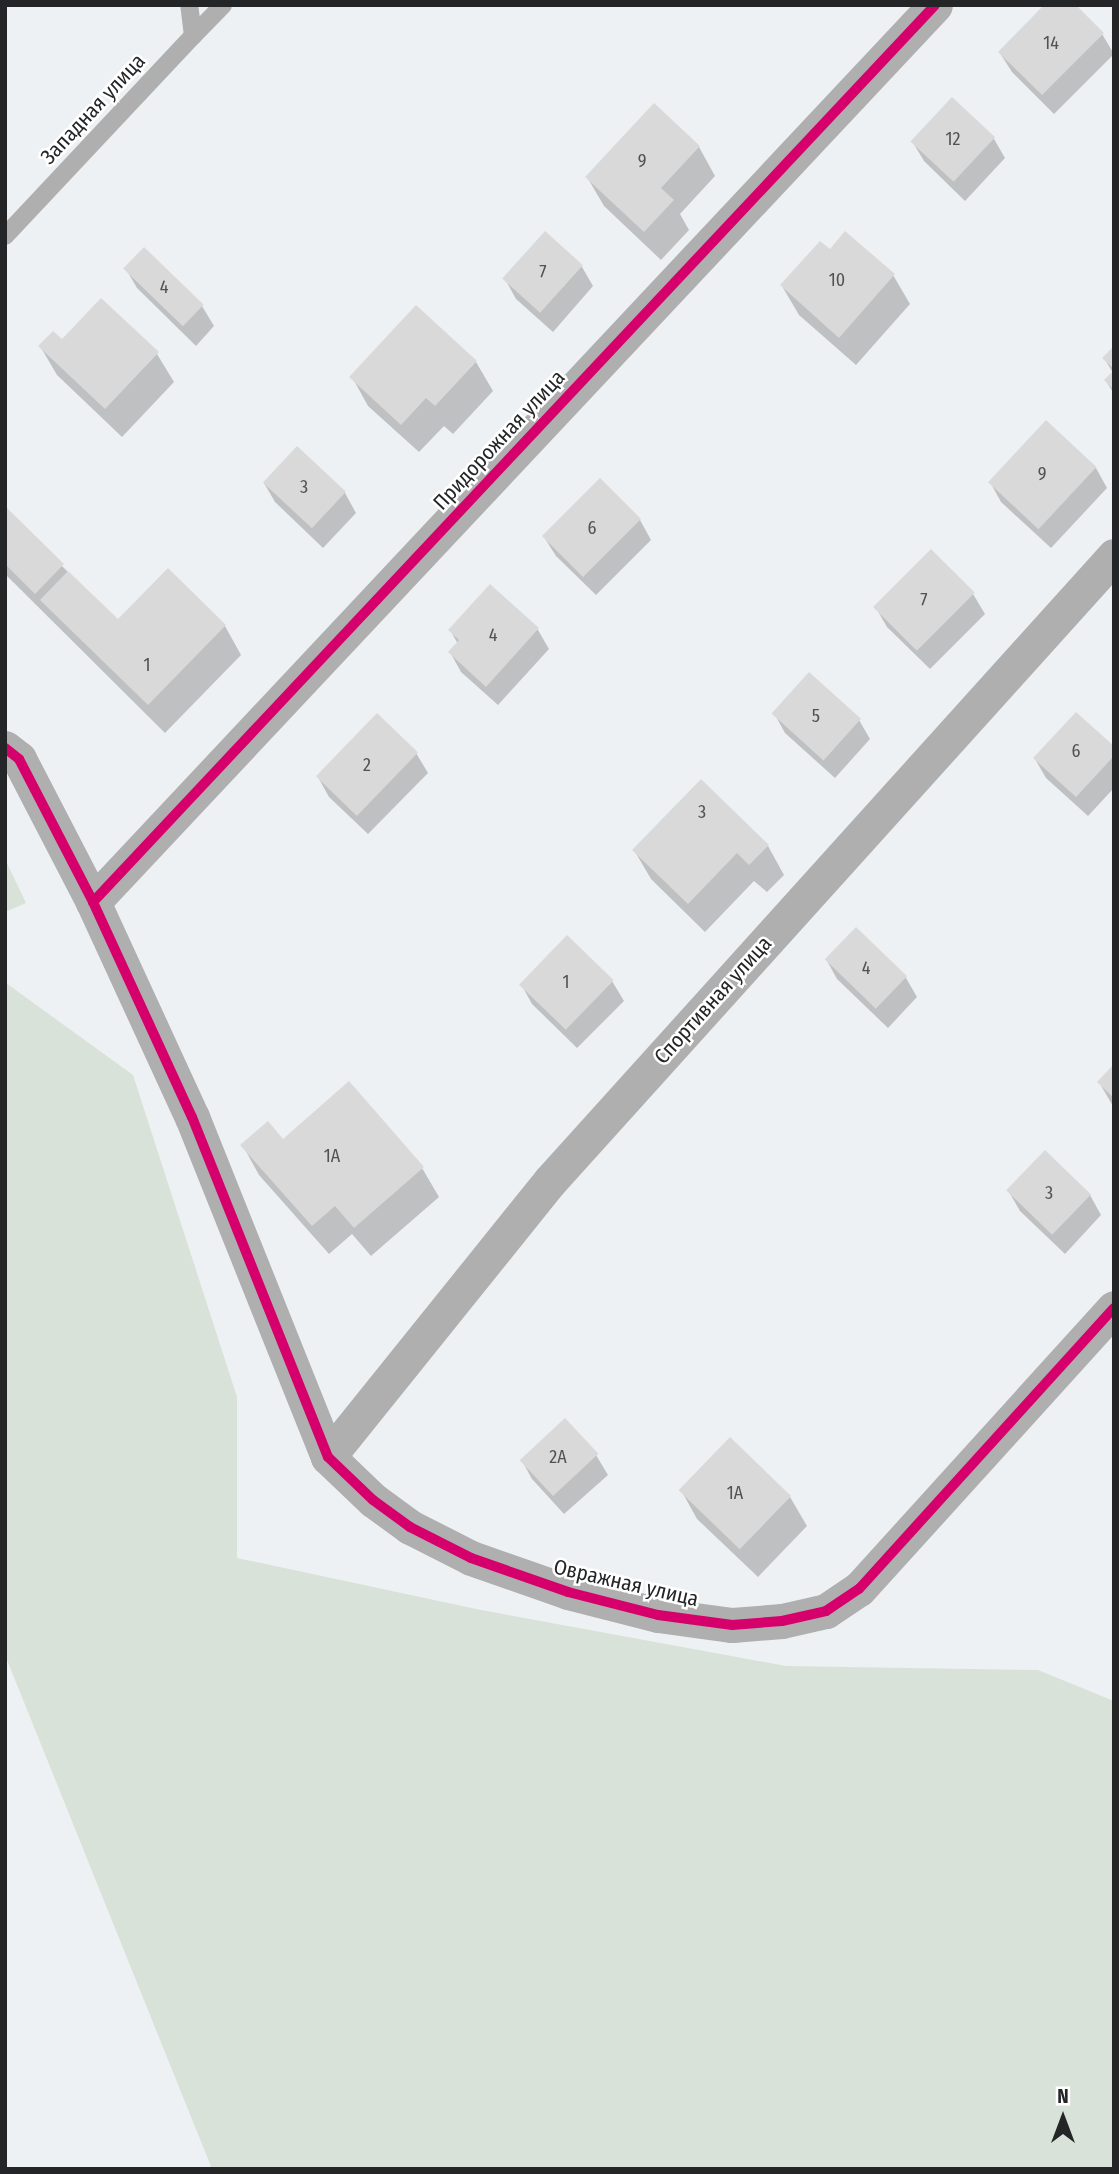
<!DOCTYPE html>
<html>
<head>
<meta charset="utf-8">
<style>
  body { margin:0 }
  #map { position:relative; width:1119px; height:2174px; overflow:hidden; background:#eef1f3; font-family:"Fira Sans Condensed",sans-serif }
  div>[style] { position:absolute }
  .green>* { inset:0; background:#d9e2d8 }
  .shadow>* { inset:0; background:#0003 }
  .building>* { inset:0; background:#d9d9d9; transform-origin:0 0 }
  .lane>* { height:18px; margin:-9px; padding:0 9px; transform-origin:9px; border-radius:9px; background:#afafaf }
  .street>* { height:35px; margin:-17.5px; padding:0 17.5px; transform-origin:17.5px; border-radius:17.5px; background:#afafaf }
  .cycleway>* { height:10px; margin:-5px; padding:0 5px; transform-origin:5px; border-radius:5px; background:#d6006c }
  span { translate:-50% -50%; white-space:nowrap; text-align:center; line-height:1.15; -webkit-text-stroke:5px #fff; paint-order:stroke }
  .number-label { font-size:18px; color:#505254 }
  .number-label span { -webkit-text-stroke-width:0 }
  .street-label { font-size:21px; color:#232527 }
  .frame { position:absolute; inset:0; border:7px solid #232527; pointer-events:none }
  .north { position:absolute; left:1028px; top:2083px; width:70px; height:70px; -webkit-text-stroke:5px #fff; paint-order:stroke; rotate:0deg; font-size:19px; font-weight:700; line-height:28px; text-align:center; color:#232527 }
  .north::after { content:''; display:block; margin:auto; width:24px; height:32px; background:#232527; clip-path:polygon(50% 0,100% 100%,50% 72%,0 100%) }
</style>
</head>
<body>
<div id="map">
  <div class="green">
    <div style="clip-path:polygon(5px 859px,26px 903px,5px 912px)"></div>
    <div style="clip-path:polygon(6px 983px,133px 1075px,237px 1397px,237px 1558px,481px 1610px,786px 1666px,1038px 1670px,1114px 1701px,1114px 2169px,212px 2169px,5px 1655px)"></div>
  </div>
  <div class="shadow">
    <div style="clip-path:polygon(1102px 34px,1114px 54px,1054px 114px,1012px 72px,1000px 53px)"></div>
    <div style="clip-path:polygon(952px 99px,994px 139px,1005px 158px,965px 201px,924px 161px,912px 141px)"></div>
    <div style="clip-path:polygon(699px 147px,715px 176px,680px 214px,689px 230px,661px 260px,604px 206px,587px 177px)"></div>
    <div style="clip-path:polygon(545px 234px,582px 267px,593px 286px,553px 332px,516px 299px,505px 279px)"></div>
    <div style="clip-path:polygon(830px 252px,893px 275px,910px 304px,856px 365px,799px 315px,782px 286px)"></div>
    <div style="clip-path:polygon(126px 269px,202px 306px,214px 326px,196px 346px,137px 288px)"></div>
    <div style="clip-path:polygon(416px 307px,476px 362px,493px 391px,453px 434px,444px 426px,419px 452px,368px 406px,352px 377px)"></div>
    <div style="clip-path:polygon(62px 342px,157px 354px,174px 382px,122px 437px,57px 375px,40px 346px)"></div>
    <div style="clip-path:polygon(1114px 348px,1114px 394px,1106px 381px,1113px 373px,1104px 358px)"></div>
    <div style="clip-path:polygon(297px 448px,345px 493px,356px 513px,323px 548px,275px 502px,264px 483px)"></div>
    <div style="clip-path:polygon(1096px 468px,1107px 488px,1051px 548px,1001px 502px,990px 482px)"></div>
    <div style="clip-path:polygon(5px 509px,118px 622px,168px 571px,225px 626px,241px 655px,165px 733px,5px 574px)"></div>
    <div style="clip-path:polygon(640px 520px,651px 540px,596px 595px,556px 556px,544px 537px)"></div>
    <div style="clip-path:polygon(490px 586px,538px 630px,549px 649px,498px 705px,461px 672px,450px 652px,458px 644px,450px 630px)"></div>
    <div style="clip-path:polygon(973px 594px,985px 614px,930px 669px,887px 627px,876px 608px)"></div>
    <div style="clip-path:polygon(774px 713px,859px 720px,870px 739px,835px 778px,785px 733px)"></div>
    <div style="clip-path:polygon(1114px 749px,1114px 788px,1088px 816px,1046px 778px,1035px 759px)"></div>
    <div style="clip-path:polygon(416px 753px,428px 773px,368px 834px,329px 797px,318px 777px)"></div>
    <div style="clip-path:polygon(768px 846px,784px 875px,767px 892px,754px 881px,705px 932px,651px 879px,634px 850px)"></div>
    <div style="clip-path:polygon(856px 929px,906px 978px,917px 997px,888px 1028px,837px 979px,826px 959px)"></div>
    <div style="clip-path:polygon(612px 981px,624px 1001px,577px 1048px,532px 1004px,521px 984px)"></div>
    <div style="clip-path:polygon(1114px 1067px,1114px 1108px,1099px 1082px)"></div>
    <div style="clip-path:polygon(283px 1141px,422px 1168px,439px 1197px,371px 1256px,352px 1234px,329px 1254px,259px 1175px,243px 1146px)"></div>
    <div style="clip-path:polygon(1045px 1153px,1090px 1195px,1101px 1215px,1065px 1254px,1020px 1211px,1009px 1192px)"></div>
    <div style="clip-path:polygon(596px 1455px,608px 1475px,564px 1514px,532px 1479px,521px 1459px)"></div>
    <div style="clip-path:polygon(681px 1490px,790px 1497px,807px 1526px,758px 1577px,697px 1519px)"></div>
  </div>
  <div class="building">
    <div style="clip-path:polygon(1044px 5px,1076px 5px,1104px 33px,1042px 95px,998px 52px)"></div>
    <div style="left:952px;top:97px;width:59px;height:61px;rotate:43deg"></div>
    <div style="clip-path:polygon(654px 103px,700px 146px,661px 188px,674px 200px,644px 232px,585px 177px)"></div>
    <div style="left:545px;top:231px;width:51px;height:64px;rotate:42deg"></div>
    <div style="clip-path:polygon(845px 231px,895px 274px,839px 338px,780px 285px,820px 241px,830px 249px)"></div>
    <div style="left:144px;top:247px;width:83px;height:30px;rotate:44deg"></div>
    <div style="clip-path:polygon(101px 298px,159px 352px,105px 409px,38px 346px,53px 331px,62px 339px)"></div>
    <div style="clip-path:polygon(416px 305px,477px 361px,435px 406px,426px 398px,401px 425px,349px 377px)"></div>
    <div style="clip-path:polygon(1114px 346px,1114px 369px,1102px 358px)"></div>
    <div style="clip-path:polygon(1114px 370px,1114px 390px,1104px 380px)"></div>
    <div style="left:1046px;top:420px;width:69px;height:85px;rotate:43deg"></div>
    <div style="left:297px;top:446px;width:67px;height:50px;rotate:43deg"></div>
    <div style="left:600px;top:478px;width:58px;height:82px;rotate:45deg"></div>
    <div style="clip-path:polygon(5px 506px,64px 564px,35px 594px,5px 564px)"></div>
    <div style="left:931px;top:549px;width:62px;height:82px;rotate:45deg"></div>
    <div style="clip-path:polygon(168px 568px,226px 625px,148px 705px,40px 600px,68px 571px,118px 619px)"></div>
    <div style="clip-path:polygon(490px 584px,539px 628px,486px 687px,448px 652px,459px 640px,448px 630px)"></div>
    <div style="left:809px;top:672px;width:70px;height:56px;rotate:42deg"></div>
    <div style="clip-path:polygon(1076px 712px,1114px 746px,1114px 756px,1076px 797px,1033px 758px)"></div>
    <div style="left:377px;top:713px;width:57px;height:88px;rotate:44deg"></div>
    <div style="clip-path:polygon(701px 779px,769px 845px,749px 865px,737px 853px,688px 904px,632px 850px)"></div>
    <div style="left:856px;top:927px;width:71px;height:45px;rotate:44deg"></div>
    <div style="left:567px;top:935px;width:65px;height:69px;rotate:44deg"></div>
    <div style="clip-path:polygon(1114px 1064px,1114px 1098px,1097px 1082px)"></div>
    <div style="clip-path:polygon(349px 1081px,424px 1167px,354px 1228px,335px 1206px,312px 1226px,240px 1145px,268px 1121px,283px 1139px)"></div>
    <div style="left:1045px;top:1150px;width:64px;height:56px;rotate:44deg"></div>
    <div style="left:565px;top:1418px;width:49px;height:62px;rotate:47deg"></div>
    <div style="left:730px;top:1437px;width:85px;height:74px;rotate:44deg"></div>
  </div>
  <div class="lane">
    <div style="left:193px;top:36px;width:43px;rotate:-45.9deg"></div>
    <div style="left:5px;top:236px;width:274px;rotate:-46.8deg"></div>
    <div style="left:193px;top:36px;width:31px;rotate:-97deg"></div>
  </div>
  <div class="street">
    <div style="left:5px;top:748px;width:18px;rotate:38deg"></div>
    <div style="left:19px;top:759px;width:161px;rotate:62.6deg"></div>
    <div style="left:93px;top:902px;width:237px;rotate:65.3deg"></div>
    <div style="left:192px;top:1117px;width:366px;rotate:68.2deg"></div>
    <div style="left:328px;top:1457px;width:62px;rotate:43.7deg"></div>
    <div style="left:373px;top:1500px;width:46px;rotate:36.1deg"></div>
    <div style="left:410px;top:1527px;width:68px;rotate:26.9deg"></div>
    <div style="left:471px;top:1558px;width:103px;rotate:19.3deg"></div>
    <div style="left:568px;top:1592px;width:93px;rotate:14.3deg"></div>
    <div style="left:658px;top:1615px;width:75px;rotate:7.7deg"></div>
    <div style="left:732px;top:1625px;width:50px;rotate:-4.6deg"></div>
    <div style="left:782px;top:1621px;width:45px;rotate:-12.8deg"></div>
    <div style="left:826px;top:1611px;width:40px;rotate:-34deg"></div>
    <div style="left:859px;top:1589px;width:379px;rotate:-47.8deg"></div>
    <div style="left:93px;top:902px;width:1230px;rotate:-46.81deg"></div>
    <div style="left:328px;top:1457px;width:354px;rotate:-51.2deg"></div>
    <div style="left:550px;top:1181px;width:842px;rotate:-47.94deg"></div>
  </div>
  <div class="cycleway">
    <div style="left:5px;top:748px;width:18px;rotate:38deg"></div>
    <div style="left:19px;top:759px;width:161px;rotate:62.6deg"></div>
    <div style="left:93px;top:902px;width:237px;rotate:65.3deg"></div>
    <div style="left:192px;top:1117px;width:366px;rotate:68.2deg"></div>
    <div style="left:328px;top:1457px;width:62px;rotate:43.7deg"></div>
    <div style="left:373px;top:1500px;width:46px;rotate:36.1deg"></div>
    <div style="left:410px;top:1527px;width:68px;rotate:26.9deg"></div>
    <div style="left:471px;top:1558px;width:103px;rotate:19.3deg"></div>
    <div style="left:568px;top:1592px;width:93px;rotate:14.3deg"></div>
    <div style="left:658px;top:1615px;width:75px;rotate:7.7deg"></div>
    <div style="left:732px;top:1625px;width:50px;rotate:-4.6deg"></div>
    <div style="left:782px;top:1621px;width:45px;rotate:-12.8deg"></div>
    <div style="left:826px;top:1611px;width:40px;rotate:-34deg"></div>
    <div style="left:859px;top:1589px;width:379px;rotate:-47.8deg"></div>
    <div style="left:93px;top:902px;width:1230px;rotate:-46.81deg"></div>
  </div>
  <div class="number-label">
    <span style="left:1051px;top:43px">14</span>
    <span style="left:953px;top:139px">12</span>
    <span style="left:642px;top:161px">9</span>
    <span style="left:543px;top:272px">7</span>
    <span style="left:837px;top:280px">10</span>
    <span style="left:164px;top:287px">4</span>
    <span style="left:1042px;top:474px">9</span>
    <span style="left:304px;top:487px">3</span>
    <span style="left:592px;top:528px">6</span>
    <span style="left:924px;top:600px">7</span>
    <span style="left:493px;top:635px">4</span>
    <span style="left:147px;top:665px">1</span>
    <span style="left:816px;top:716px">5</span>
    <span style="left:1076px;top:751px">6</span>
    <span style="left:367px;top:765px">2</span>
    <span style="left:702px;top:812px">3</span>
    <span style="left:866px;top:968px">4</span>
    <span style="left:566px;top:982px">1</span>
    <span style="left:332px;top:1156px">1А</span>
    <span style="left:1049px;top:1193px">3</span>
    <span style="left:558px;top:1457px">2А</span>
    <span style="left:735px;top:1493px">1А</span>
  </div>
  <div class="street-label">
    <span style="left:93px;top:109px;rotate:-47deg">Западная улица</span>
    <span style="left:499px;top:440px;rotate:-47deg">Придорожная улица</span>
    <span style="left:713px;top:1000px;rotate:-48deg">Спортивная улица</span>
    <span style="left:626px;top:1583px;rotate:13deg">Овражная улица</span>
  </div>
  <div class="frame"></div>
  <div class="north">N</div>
</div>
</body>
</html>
